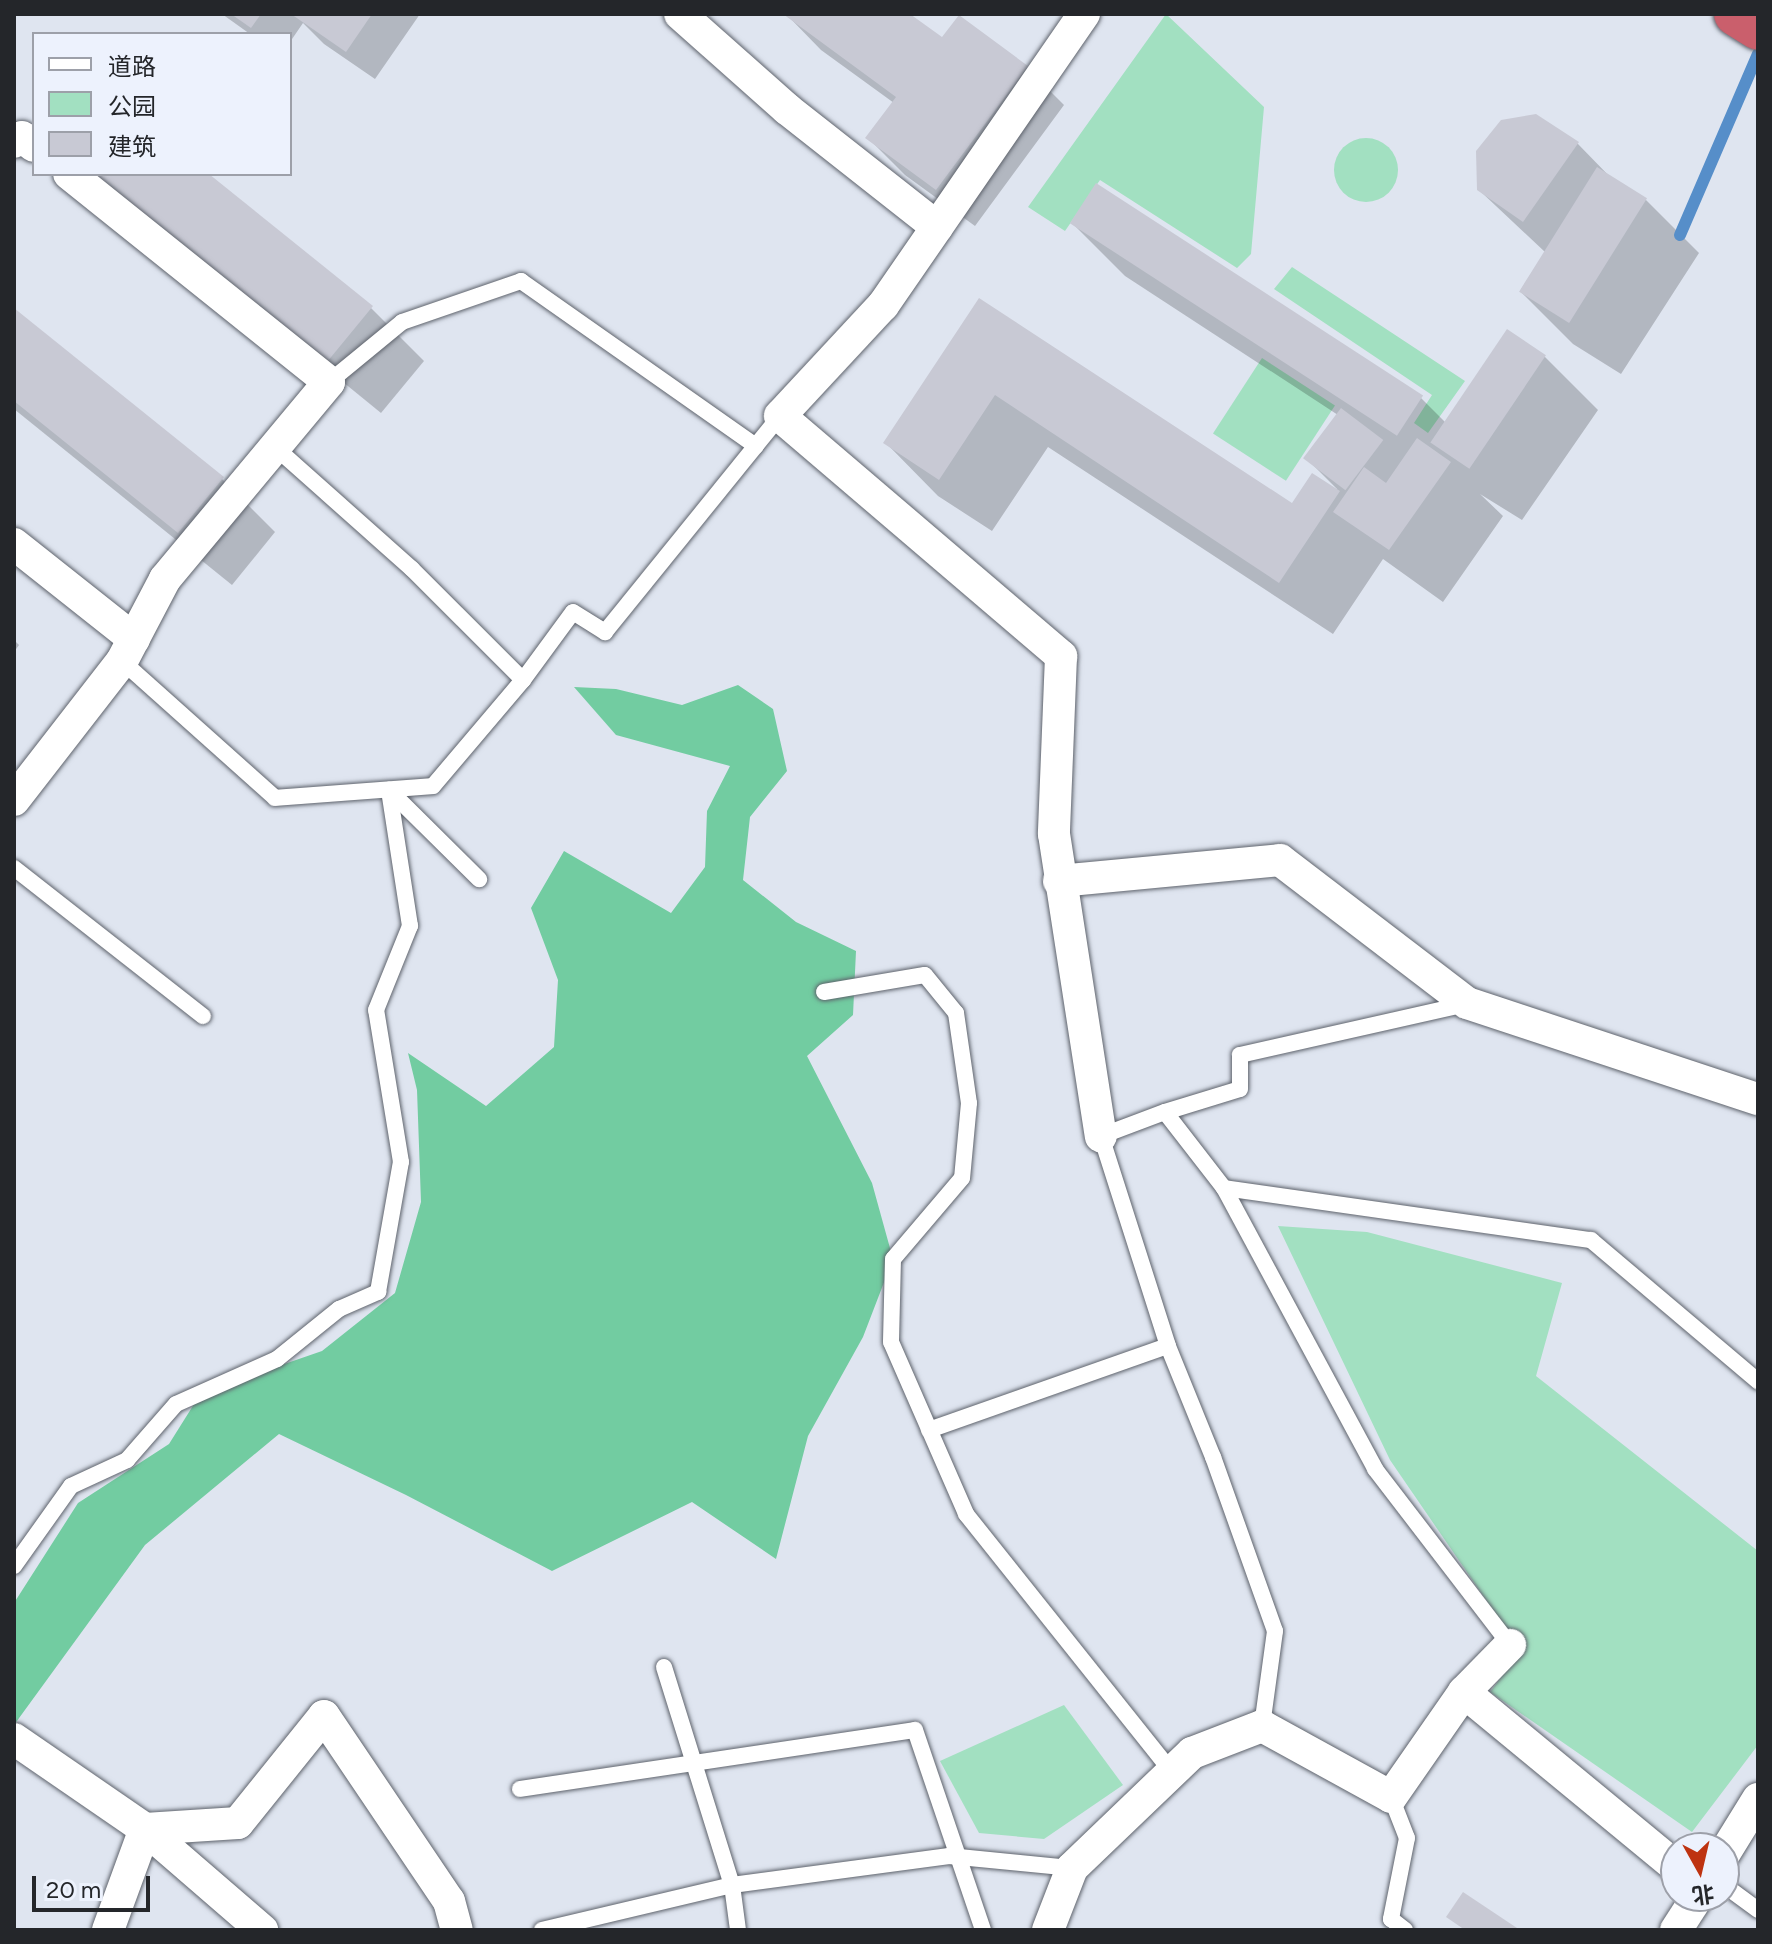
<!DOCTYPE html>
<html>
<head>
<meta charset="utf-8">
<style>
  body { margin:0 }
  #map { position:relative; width:1772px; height:1944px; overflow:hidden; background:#dfe5f0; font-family:Figtree,"Noto Sans SC",sans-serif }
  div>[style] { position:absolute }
  .green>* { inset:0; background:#a2e0c1; transform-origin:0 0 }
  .round { border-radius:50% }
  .forest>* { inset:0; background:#72cca1 }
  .shadow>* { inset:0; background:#0003 }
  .stream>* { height:12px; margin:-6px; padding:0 6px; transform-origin:6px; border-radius:6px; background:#568ec9 }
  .building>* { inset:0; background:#c8c9d4; transform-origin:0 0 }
  .roads { filter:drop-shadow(0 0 2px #5e636c) drop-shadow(0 0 2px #5e636c) }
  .lane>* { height:16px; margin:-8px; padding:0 8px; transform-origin:8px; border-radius:8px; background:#fff }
  .street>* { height:32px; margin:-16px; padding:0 16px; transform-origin:16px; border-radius:16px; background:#fff }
  .highway>* { height:44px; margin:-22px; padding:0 22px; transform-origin:22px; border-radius:22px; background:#ca5f6c }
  span { translate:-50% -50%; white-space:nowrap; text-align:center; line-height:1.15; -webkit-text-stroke:7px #edf2fd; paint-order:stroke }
  .frame { position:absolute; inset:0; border:16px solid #24262a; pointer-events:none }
  .legend { position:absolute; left:32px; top:32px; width:260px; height:144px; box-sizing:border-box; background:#edf2fd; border:2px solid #9da0a9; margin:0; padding:10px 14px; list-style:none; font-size:24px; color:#24262a }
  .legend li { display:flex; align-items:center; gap:16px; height:40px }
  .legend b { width:40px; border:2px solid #9da0a9 }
  .north { position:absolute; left:1660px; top:1832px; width:80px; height:80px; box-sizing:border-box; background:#edf2fd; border:2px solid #9da0a9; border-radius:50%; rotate:172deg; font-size:22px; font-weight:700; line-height:32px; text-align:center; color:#24262a }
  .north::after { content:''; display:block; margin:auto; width:28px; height:36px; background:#be3311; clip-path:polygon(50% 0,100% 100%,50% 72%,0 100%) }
  .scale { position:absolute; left:32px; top:1876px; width:118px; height:36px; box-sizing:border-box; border:4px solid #24262a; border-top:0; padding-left:10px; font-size:24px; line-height:28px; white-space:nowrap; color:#24262a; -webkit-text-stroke:6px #edf2fd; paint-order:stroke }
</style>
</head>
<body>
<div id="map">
  <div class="green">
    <div style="clip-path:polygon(1166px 14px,1264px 107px,1251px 254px,1237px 268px,1100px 180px,1065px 231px,1028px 207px)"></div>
    <div class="round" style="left:1334px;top:138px;width:64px;height:64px"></div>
    <div style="clip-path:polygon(1292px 267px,1465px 381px,1428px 433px,1414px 423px,1432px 395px,1274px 289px)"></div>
    <div style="left:1262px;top:358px;width:87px;height:90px;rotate:33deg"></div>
    <div style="clip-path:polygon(1278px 1226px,1367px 1232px,1562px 1283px,1536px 1376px,1758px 1551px,1758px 1745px,1692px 1832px,1490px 1692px,1521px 1651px,1390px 1460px)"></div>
    <div style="clip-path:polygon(1064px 1705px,1123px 1785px,1044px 1839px,979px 1833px,940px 1761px)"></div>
  </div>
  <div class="forest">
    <div style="clip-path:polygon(738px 685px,773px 709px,787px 771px,750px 817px,743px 880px,796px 922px,856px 951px,853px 1015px,807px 1056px,872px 1183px,893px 1259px,863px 1337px,808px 1436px,776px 1559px,692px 1502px,552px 1571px,406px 1495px,279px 1434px,145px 1545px,14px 1725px,14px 1603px,78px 1503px,169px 1444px,201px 1393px,322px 1351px,395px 1293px,421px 1202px,417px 1090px,408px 1053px,486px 1106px,554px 1047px,558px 980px,531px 908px,564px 851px,671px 913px,705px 867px,707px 811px,730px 766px,616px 735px,574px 687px,616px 689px,682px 705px)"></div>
  </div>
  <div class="shadow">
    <div style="clip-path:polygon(222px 14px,420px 14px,375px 79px,324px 44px,303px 23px,290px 42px,290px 34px,250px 34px)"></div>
    <div style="clip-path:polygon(786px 14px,906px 14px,942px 40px,1026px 67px,1064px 105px,975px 226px,905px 175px,868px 138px,894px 103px,821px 50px)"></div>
    <div style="clip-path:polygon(1535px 116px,1578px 144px,1613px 180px,1646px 200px,1699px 253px,1621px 374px,1573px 344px,1520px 291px,1545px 252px,1479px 190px)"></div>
    <div style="clip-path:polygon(88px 174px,206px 174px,371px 308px,424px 361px,381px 413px)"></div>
    <div style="clip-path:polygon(1072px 223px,1421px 398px,1445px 422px,1508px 331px,1545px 357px,1598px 410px,1522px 520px,1480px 494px,1503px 516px,1443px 602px,1383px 559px,1333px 634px,1048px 447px,992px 531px,938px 496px,885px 442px,980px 301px,1292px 506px,1337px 489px,1306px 458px,1338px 415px,1125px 276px)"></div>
    <div style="clip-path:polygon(14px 311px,222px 479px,275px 532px,232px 585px,14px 409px)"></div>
    <div style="clip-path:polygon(14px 640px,19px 645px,14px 652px)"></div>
  </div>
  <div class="stream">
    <div style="left:1680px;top:235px;width:197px;rotate:-66.7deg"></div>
  </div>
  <div class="building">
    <div style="clip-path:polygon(231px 14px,261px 14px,251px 28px)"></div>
    <div style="clip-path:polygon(291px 14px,372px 14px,346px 52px)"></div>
    <div style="clip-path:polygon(783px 14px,910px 14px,942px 37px,959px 15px,1028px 66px,936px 190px,865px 138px,896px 97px)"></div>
    <div style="clip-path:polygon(1536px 114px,1579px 142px,1523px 222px,1477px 190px,1476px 151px,1501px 120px)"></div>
    <div style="left:1597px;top:167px;width:59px;height:147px;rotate:32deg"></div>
    <div style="clip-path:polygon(95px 174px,209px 174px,373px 306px,327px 362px)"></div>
    <div style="left:1096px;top:183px;width:390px;height:48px;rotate:33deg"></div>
    <div style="clip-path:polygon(979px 298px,1292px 503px,1312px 473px,1340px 491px,1279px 583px,995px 395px,939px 480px,883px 443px)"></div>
    <div style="clip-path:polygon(14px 308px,224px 477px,178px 533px,14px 401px)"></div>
    <div style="left:1507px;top:329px;width:47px;height:137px;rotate:34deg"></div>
    <div style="left:1341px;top:408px;width:53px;height:63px;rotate:37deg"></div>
    <div style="clip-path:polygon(1417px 438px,1451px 462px,1389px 550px,1333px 512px,1364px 467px,1386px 483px)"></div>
    <div style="clip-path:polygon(1463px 1892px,1520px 1930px,1465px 1930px,1446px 1917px)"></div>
  </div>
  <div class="roads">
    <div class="lane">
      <div style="left:329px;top:382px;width:94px;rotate:-39.4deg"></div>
      <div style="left:402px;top:322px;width:126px;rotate:-19deg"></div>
      <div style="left:521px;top:281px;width:287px;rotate:35.1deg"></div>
      <div style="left:275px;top:447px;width:183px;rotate:41.7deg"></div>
      <div style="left:412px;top:569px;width:157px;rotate:45deg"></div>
      <div style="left:122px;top:661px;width:205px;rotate:41.8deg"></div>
      <div style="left:275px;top:798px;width:158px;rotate:-4.3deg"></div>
      <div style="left:433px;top:786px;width:139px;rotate:-49.7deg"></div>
      <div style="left:523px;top:680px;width:84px;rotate:-53.7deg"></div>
      <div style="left:573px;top:612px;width:38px;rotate:32deg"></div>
      <div style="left:605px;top:632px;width:278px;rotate:-51deg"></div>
      <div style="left:389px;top:790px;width:127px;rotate:44.7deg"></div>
      <div style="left:14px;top:868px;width:240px;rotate:38.1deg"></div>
      <div style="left:824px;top:992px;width:102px;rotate:-9.6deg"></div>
      <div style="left:925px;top:975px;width:49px;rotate:50.8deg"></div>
      <div style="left:956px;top:1013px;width:91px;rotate:81.8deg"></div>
      <div style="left:969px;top:1103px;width:75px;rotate:95.3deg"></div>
      <div style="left:962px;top:1178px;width:106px;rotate:130.4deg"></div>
      <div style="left:893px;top:1259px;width:83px;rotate:91.4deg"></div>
      <div style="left:891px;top:1342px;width:188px;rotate:66.4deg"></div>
      <div style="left:966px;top:1514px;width:330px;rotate:51.4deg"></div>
      <div style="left:1165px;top:1112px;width:78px;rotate:-17deg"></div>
      <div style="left:1240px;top:1089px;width:34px;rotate:-90deg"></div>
      <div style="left:1240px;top:1055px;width:232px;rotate:-12.7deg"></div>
      <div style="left:1224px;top:1188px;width:319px;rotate:61.7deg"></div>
      <div style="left:1375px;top:1469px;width:222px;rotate:52.5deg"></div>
      <div style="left:929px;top:1430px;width:253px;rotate:-19.4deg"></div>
      <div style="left:14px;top:1566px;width:98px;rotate:-54.5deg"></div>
      <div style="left:71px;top:1486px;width:62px;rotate:-24.9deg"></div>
      <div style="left:127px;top:1460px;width:74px;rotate:-48.8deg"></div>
      <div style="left:176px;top:1404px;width:111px;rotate:-24deg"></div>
      <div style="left:277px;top:1359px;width:80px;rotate:-38.9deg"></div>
      <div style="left:339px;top:1309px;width:43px;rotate:-23.6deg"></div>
      <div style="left:378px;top:1292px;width:132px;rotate:-80deg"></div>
      <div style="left:401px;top:1162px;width:154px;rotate:-99.3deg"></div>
      <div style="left:376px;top:1010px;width:91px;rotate:-68deg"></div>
      <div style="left:410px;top:926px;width:138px;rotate:-98.8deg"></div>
      <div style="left:664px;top:1667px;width:228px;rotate:72.7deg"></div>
      <div style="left:732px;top:1885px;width:45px;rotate:82.4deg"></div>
      <div style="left:1262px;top:1726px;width:96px;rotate:-82.2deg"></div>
      <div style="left:1275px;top:1631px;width:185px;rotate:-109.6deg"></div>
      <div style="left:1213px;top:1457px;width:120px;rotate:-112.1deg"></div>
      <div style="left:1168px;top:1346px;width:220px;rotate:-107.7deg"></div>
      <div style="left:1101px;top:1136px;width:68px;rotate:-20.6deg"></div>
      <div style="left:1165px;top:1112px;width:96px;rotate:52.2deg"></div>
      <div style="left:1224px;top:1188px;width:371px;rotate:8.1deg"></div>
      <div style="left:1591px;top:1240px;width:219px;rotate:40.2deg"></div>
      <div style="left:520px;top:1789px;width:399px;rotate:-8.5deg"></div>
      <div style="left:915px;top:1730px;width:211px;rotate:71.2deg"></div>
      <div style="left:1391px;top:1797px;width:44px;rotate:68.7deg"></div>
      <div style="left:1407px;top:1838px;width:83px;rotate:101.2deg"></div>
      <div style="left:1391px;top:1919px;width:18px;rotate:38deg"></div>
      <div style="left:1724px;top:1885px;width:42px;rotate:36.3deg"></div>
      <div style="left:542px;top:1930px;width:195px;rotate:-13.3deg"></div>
      <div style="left:732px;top:1885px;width:219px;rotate:-7.6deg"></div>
      <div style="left:949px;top:1856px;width:124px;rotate:5.6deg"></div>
    </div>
    <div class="street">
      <div style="left:680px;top:14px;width:143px;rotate:41.6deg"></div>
      <div style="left:787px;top:109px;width:191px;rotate:38.2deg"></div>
      <div style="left:1084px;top:14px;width:354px;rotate:124.6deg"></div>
      <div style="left:883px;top:305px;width:151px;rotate:132.9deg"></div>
      <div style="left:780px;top:416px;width:370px;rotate:40.5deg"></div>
      <div style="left:1061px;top:656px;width:178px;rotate:92.3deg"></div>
      <div style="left:1054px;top:834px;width:306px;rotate:81.2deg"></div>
      <div style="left:14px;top:142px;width:9px;rotate:-32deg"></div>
      <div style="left:22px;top:137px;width:15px;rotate:37deg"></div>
      <div style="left:14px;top:544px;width:153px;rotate:38.4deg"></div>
      <div style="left:14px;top:800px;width:176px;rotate:-52.2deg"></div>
      <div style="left:122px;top:661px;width:93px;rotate:-62.3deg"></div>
      <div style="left:165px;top:579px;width:256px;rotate:-50.2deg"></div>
      <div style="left:329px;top:382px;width:333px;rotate:-141.3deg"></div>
      <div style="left:1059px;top:881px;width:222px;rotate:-5.4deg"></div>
      <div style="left:1280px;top:860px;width:235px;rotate:37.4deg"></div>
      <div style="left:1467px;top:1003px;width:306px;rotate:18.3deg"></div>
      <div style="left:1464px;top:1692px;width:275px;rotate:39.5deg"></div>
      <div style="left:14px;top:1739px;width:159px;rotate:34.5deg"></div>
      <div style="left:145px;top:1829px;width:155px;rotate:40.8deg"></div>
      <div style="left:1724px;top:1854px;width:65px;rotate:-58.3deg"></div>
      <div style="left:108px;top:1930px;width:108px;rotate:-69.9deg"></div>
      <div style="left:145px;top:1829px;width:93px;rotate:-3.7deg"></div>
      <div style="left:238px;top:1823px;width:137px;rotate:-51.2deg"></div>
      <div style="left:324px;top:1716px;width:223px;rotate:56deg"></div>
      <div style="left:449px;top:1901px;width:30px;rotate:75deg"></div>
      <div style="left:1048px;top:1930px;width:66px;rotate:-68.8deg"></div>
      <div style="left:1072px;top:1868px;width:166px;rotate:-43.8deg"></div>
      <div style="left:1192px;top:1753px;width:75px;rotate:-21.1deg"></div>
      <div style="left:1262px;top:1726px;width:147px;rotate:28.8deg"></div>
      <div style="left:1391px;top:1797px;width:128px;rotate:-55.2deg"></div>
      <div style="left:1464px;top:1692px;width:66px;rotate:-45.6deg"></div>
      <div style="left:1676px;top:1930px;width:40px;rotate:-57.1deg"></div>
    </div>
    <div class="highway">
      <div style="left:1736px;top:14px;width:26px;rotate:32deg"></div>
    </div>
  </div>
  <div class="frame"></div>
  <ul class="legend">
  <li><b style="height:10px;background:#fff"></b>道路</li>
  <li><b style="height:22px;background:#a2e0c1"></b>公园</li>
  <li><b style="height:22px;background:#c8c9d4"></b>建筑</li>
  </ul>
  <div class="north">北</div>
  <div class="scale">20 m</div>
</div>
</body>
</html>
